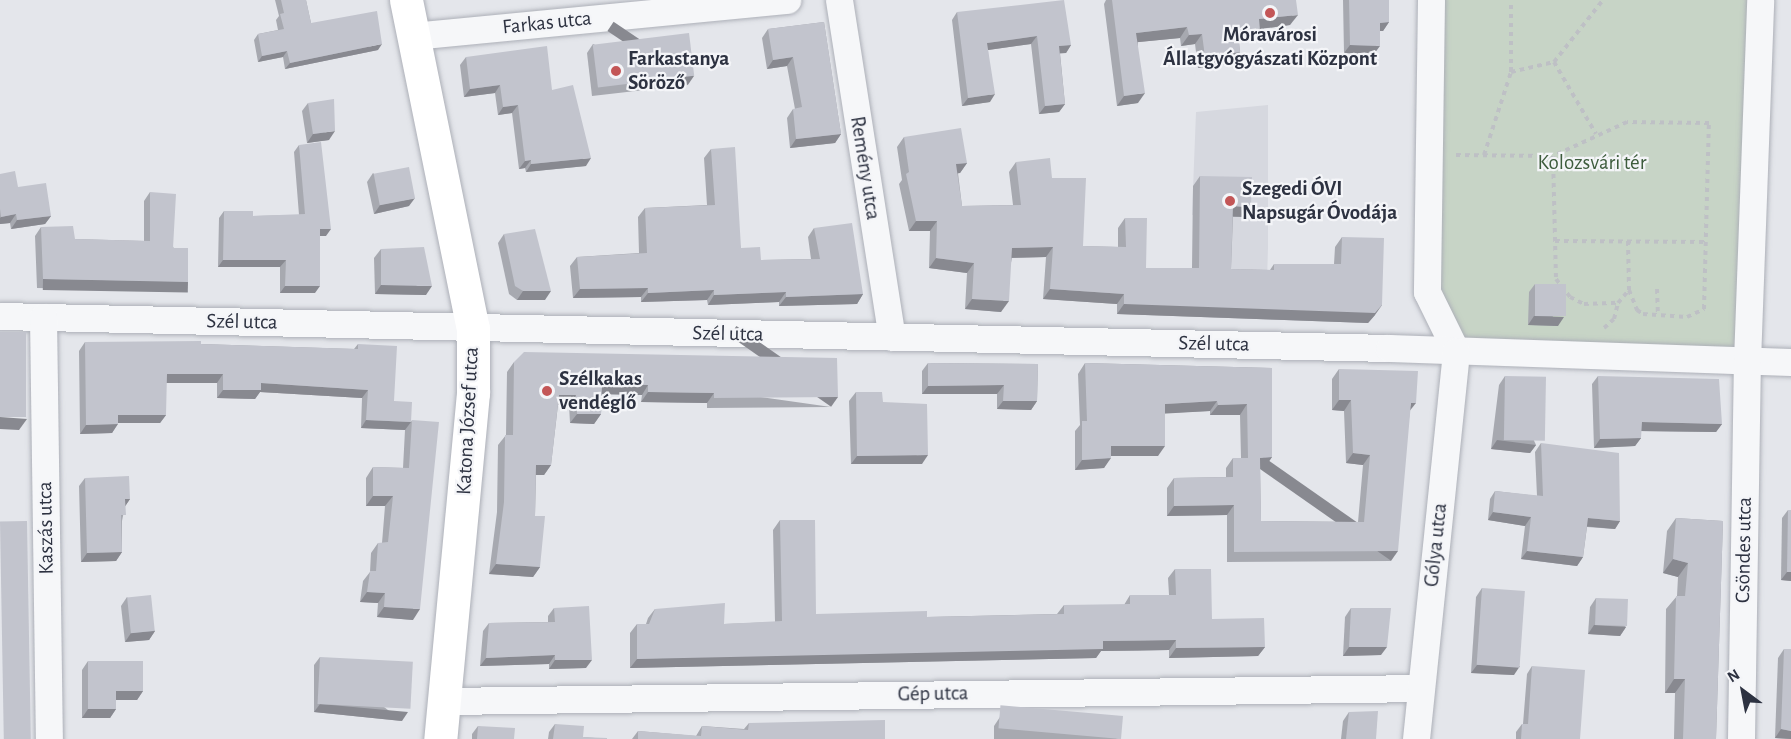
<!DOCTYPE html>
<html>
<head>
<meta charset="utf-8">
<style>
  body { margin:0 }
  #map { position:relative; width:1791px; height:739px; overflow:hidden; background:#e4e6eb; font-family:"Alegreya Sans",sans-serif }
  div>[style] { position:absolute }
  .built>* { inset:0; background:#d6d8df }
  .green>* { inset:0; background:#c7d4c6 }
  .path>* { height:4px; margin-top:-2px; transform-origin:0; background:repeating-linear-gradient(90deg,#bec0c5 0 4.5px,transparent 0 9px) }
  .roads { filter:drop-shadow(0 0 2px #adb0b8) drop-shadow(0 0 2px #adb0b8) }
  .street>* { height:27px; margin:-13.5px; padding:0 13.5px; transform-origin:13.5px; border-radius:13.5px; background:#f6f7f9 }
  .secondary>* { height:33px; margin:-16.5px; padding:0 16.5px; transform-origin:16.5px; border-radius:16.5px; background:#fff }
  .wall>* { inset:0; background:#a7a9b0 }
  .shaded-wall>* { inset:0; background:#888990; transform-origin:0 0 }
  .building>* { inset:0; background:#c2c4cd; transform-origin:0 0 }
  .dots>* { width:16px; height:16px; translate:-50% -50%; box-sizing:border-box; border:3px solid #f4f5f8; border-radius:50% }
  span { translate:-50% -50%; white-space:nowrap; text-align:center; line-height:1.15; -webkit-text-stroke:4.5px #f4f5f8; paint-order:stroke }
  .street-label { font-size:21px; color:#2d3241 }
  .poi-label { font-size:21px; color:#2d3241; font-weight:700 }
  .left { translate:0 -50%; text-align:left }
  .park-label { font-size:21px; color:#3d5c3c }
  .north { position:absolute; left:1713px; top:661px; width:60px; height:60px; -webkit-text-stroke:4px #f4f5f8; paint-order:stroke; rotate:328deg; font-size:16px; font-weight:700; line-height:24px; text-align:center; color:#2d3241 }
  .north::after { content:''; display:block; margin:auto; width:21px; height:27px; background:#2d3241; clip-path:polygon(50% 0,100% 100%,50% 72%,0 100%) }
</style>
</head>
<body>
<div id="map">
  <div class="built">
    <div style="clip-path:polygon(1268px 105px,1268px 247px,1266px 317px,1193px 250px,1199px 216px,1192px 215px,1196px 112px)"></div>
  </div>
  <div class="green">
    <div style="clip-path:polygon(1431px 0,1760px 0,1747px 361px,1456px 351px,1427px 292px)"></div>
  </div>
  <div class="path">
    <div style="left:1554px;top:62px;width:79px;rotate:-51.7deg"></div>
    <div style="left:1511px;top:72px;width:44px;rotate:-13.1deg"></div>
    <div style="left:1554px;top:62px;width:83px;rotate:59.7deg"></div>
    <div style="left:1456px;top:155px;width:97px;rotate:0.6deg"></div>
    <div style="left:1484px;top:155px;width:87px;rotate:-72deg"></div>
    <div style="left:1511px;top:72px;width:72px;rotate:-90deg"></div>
    <div style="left:1555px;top:241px;width:152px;rotate:0.4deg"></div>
    <div style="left:1628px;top:241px;width:49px;rotate:88.8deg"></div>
    <div style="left:1629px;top:290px;width:22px;rotate:68deg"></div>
    <div style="left:1637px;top:310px;width:7px;rotate:34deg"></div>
    <div style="left:1643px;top:314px;width:44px;rotate:3.9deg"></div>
    <div style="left:1687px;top:317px;width:19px;rotate:-25deg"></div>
    <div style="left:1704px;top:309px;width:186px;rotate:-88.5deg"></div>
    <div style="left:1709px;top:123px;width:82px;rotate:-179.3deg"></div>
    <div style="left:1627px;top:122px;width:81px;rotate:155.3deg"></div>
    <div style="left:1553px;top:156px;width:123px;rotate:88.6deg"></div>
    <div style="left:1556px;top:279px;width:23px;rotate:52deg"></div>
    <div style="left:1570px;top:297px;width:16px;rotate:27deg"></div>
    <div style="left:1584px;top:304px;width:34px;rotate:-2deg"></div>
    <div style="left:1618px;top:303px;width:17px;rotate:-50deg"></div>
    <div style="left:1657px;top:289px;width:27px;rotate:88deg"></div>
    <div style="left:1604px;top:328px;width:13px;rotate:-42deg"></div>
    <div style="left:1614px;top:319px;width:16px;rotate:-76deg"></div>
  </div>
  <div class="roads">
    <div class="street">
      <div style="left:839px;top:0;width:341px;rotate:81.1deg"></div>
      <div style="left:1431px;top:0;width:292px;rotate:90.8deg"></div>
      <div style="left:1427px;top:292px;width:66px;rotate:63.8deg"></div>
      <div style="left:413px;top:36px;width:376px;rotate:-5.5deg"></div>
      <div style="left:0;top:316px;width:1389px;rotate:1.32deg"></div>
      <div style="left:1389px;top:348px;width:402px;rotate:2deg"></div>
      <div style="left:43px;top:317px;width:422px;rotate:89.2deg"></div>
      <div style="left:444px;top:701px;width:977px;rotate:-0.76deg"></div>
      <div style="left:1416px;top:739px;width:390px;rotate:-84.1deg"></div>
      <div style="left:1741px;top:739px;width:378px;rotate:-89.1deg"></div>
      <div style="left:1747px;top:361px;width:361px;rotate:-87.9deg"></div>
    </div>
    <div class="secondary">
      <div style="left:406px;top:0;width:335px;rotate:78.5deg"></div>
      <div style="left:473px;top:328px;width:65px;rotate:90deg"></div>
      <div style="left:473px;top:393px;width:348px;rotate:95.4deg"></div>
    </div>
  </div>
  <div class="wall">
    <div style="clip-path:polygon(275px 0,306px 0,311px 23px,378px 50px,285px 69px,283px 57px,258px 62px,254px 40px,258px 34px,278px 30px,276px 20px,279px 16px)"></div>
    <div style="clip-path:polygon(1106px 0,1296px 0,1290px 25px,1260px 29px,1260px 30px,1253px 40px,1239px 42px,1240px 52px,1232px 63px,1198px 68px,1195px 44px,1181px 46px,1180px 38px,1138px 42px,1138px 103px,1117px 106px,1104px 4px)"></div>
    <div style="clip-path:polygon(1343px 0,1389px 0,1389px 22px,1383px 31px,1380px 31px,1374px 54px,1344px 53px)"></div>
    <div style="clip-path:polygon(957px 12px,1071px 45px,1066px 53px,1060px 53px,1065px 104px,1059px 112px,1039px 114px,1031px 44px,988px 50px,990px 102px,962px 106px,952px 20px)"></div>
    <div style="clip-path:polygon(824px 22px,841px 134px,835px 143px,790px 148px,787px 118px,793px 109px,795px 109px,787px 66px,767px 69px,762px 38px,768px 29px)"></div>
    <div style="clip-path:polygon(593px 44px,688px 85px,592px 96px,587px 53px)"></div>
    <div style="clip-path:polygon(466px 57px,552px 90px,586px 166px,526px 172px,525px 168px,519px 169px,512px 113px,498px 115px,495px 93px,464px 97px,460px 65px)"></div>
    <div style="clip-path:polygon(308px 103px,329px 140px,307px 143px,302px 111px)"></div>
    <div style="clip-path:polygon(904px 137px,967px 163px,960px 173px,958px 173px,962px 206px,1013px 205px,1009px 172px,1016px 162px,1052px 178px,1083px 246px,1118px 247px,1118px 228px,1125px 218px,1146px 268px,1192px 268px,1193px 186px,1200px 176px,1244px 217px,1233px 217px,1231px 269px,1270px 270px,1274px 264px,1334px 264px,1335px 247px,1342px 237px,1375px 315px,1368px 323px,1117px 314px,1117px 304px,1043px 299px,1046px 257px,1012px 258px,1001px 312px,965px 309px,967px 273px,929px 268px,930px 231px,909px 231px,899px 184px,902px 180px,897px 147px)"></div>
    <div style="clip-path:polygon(299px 145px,326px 236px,320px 236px,315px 293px,280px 293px,280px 267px,218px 267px,219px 218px,224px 211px,253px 216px,299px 215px,294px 152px)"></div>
    <div style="clip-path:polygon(711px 149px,741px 248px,761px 260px,811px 259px,808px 237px,814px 228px,863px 294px,857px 304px,779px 306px,779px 302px,708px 305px,707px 300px,641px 302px,641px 297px,573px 298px,570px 266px,577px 257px,639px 253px,638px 217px,645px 208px,707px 205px,704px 158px)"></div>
    <div style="clip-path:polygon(373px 173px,409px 206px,374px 214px,367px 182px)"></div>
    <div style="clip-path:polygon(0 174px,51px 216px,45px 224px,11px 229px,10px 223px,0 224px)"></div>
    <div style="clip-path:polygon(150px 192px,188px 282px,182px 291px,37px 288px,35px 236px,41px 227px,75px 239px,144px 241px,144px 201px)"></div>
    <div style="clip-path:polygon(504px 234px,545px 300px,517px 300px,509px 294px,498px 243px)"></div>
    <div style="clip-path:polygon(381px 249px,426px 295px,375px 294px,374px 258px)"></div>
    <div style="clip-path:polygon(1535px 284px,1558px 326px,1528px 325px,1529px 292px)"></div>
    <div style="clip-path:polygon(85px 342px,201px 344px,354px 349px,358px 344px,394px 401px,411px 422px,412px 420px,413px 620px,377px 617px,378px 603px,360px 602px,363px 581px,370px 572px,371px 553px,378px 543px,382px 543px,385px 506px,366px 506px,366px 478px,373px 467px,403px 468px,405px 430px,361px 428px,362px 398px,260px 392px,255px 399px,217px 398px,217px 383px,166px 383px,166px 415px,160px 423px,118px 423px,112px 433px,80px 434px,79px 351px)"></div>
    <div style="clip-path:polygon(514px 362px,831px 407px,707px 408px,707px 403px,641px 402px,642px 395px,602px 394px,601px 414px,594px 424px,570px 423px,569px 405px,558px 405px,551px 465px,544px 475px,536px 475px,535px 516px,540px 567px,533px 577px,489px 574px,497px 512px,498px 445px,506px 435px,507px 372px)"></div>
    <div style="clip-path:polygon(928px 363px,1038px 364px,1037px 401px,1031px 410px,997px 409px,997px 394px,922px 394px,922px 371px)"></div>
    <div style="clip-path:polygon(1085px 363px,1272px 368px,1272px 457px,1265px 467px,1260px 467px,1261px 521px,1358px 522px,1363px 465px,1346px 463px,1344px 411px,1332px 410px,1332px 379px,1339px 369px,1410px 411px,1391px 561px,1227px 562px,1227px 515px,1167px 516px,1167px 488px,1174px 478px,1226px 477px,1226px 468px,1233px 458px,1241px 458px,1240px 415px,1210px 415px,1210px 411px,1165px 413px,1158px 456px,1111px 456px,1104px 468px,1075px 470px,1075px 431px,1080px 425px,1078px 374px)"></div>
    <div style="clip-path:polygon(1505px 376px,1536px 445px,1530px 453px,1491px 449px,1499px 385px)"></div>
    <div style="clip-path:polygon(1598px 376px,1722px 424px,1716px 432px,1641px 431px,1641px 438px,1635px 446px,1594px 448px,1592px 384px)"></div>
    <div style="clip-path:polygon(856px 392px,883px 402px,922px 464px,851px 464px,849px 401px)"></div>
    <div style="clip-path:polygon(1541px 443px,1620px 521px,1615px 529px,1587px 527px,1583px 557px,1577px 566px,1521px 559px,1525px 526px,1488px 520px,1490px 499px,1495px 491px,1537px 496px,1535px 452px)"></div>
    <div style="clip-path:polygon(85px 478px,130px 499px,125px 506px,122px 521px,122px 552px,116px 561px,81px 562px,79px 486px)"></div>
    <div style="clip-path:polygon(1788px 510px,1791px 510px,1791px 581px,1781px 580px,1782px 518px)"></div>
    <div style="clip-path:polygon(1676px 518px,1723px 521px,1716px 739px,1674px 739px,1675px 693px,1665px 693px,1666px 609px,1677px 596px,1678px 577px,1663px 573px,1667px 531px)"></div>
    <div style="clip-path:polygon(780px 520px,816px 614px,927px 617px,1057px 614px,1064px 605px,1124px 605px,1130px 595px,1169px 595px,1168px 578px,1175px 569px,1212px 619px,1265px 647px,1258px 656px,1169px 658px,1169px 650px,1101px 651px,1096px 658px,630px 668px,630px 633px,637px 624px,646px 624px,648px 618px,655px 609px,724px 624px,775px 622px,773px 530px)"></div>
    <div style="clip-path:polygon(1482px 588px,1514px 675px,1471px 673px,1476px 597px)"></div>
    <div style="clip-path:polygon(127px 597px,155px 631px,149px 640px,125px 642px,121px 606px)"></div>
    <div style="clip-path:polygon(1596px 598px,1626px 627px,1620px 636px,1588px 634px,1590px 607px)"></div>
    <div style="clip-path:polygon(554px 608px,586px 668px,549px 669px,549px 664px,480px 666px,483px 631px,489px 623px,548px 622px,548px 616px)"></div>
    <div style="clip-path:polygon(1351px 608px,1381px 655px,1343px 656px,1345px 617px)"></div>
    <div style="clip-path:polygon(1784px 649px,1791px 739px,1775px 738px,1778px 658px)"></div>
    <div style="clip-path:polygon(320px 657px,402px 721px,314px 712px,314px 665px)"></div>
    <div style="clip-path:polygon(88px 661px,143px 691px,137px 700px,116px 700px,116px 709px,110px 718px,82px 718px,82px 670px)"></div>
    <div style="clip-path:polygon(1532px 666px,1580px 739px,1516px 739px,1516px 732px,1522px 724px,1523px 724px,1527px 674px)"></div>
    <div style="clip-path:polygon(1349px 712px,1376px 739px,1341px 739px,1343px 721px)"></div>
    <div style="clip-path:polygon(1000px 717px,1121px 739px,994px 739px,994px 726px)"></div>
    <div style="clip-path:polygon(749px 723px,885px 739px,632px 739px,638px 731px,696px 736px,702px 726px,744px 729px)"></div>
    <div style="clip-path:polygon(555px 724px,583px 737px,607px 739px,548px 739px,549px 732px)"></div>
    <div style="clip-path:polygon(478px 726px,514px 739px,472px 739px,472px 734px)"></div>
  </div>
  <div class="shaded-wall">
    <div style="clip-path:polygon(1298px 15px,1290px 25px,1252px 30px,1259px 19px)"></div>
    <div style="clip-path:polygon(1389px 22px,1383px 31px,1374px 31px,1380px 23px)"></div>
    <div style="clip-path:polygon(1187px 27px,1180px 38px,1129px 43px,1136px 33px)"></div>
    <div style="clip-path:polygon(1260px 30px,1253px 40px,1231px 43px,1238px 33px)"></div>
    <div style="clip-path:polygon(1202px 34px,1195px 44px,1181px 46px,1189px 35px)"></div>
    <div style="clip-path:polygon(1037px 36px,1031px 44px,981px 51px,987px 43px)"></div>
    <div style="clip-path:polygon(382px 44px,378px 50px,285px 69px,290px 63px)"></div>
    <div style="clip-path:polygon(1071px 45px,1066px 53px,1053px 54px,1059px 46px)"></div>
    <div style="clip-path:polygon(1350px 45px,1380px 46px,1374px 54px,1344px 53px)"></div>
    <div style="clip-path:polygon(287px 51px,283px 57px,258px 62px,262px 56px)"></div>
    <div style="clip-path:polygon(1240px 52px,1232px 63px,1198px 68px,1205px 57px)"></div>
    <div style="clip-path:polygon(793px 57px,787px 66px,767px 69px,773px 60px)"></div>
    <div style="left:694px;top:76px;width:11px;height:97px;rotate:124deg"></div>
    <div style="clip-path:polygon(500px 85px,495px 93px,464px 97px,470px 89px)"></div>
    <div style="clip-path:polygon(1145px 93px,1138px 103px,1117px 106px,1124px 96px)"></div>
    <div style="clip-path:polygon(995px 94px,990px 102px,962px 106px,968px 98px)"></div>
    <div style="clip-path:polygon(1065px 104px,1059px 112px,1039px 114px,1045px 106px)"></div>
    <div style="clip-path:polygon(518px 105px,512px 113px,498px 115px,503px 107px)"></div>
    <div style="clip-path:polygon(335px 131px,329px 140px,307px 143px,313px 134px)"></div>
    <div style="clip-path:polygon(841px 134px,835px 143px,790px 148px,796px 139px)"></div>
    <div style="clip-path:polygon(591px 158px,586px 166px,526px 172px,531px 164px)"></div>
    <div style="clip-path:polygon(531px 160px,525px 168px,519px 169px,525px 161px)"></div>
    <div style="clip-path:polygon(967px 163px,960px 173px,949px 175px,956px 164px)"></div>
    <div style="clip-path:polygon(415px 198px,409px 206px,374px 214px,380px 205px)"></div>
    <div style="clip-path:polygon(1233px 206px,1251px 207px,1244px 217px,1226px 216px)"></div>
    <div style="clip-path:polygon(16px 214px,10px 223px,0 224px,0 218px,1px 217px)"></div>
    <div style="clip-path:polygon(51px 216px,45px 224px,11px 229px,17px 220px)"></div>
    <div style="clip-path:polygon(916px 221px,937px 221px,930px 231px,909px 231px)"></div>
    <div style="clip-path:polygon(320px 229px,331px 229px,326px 236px,315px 236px)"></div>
    <div style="clip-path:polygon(1053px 247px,1046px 257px,1005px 258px,1012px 248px)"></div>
    <div style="clip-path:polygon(936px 258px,974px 263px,967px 273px,929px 268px)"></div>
    <div style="clip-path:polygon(223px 260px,286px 260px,280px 267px,218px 267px)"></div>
    <div style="left:43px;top:279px;width:145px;height:11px;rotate:1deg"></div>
    <div style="clip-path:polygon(381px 285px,432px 286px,426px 295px,375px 294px)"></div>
    <div style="clip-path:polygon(285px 286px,320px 286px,315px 293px,280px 293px)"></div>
    <div style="clip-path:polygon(648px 288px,641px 297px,573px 298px,580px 289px)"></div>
    <div style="clip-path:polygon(1050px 289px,1124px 294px,1117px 304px,1043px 299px)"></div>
    <div style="clip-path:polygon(714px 290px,707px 300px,641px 302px,648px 293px)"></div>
    <div style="clip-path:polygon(523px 291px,551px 291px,545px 300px,517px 300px)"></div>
    <div style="clip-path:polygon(786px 292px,779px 302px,708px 305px,714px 295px)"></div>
    <div style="clip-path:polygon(863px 294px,857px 304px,779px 306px,786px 297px)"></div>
    <div style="clip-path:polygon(972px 299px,1009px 301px,1001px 312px,965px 309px)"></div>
    <div style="clip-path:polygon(1124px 304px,1382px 305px,1375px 315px,1368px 323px,1117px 314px)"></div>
    <div style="clip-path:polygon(1534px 316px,1564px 317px,1558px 326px,1528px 325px)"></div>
    <div style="clip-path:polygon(167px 374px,223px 374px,217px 383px,161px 383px)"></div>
    <div style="clip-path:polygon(261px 383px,368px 390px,362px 398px,260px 392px,255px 399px,217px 398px,223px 390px)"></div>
    <div style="clip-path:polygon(602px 384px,648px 385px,642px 395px,595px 394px)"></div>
    <div style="clip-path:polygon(1004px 385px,997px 394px,922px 394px,928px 386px)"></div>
    <div style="clip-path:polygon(648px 392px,714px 393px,707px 403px,641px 402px)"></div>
    <div style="clip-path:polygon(559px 395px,576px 395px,569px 405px,552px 404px)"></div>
    <div style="left:838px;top:397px;width:12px;height:124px;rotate:125deg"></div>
    <div style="clip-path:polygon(1339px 400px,1351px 400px,1344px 411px,1332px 410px)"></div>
    <div style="clip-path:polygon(1003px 401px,1037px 401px,1031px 410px,997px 409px)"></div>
    <div style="clip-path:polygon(1217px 401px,1210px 411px,1158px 414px,1165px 404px)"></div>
    <div style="clip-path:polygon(1411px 403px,1416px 403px,1408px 413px)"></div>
    <div style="clip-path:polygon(1247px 404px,1240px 415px,1210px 415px,1218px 405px)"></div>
    <div style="clip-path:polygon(577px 414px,601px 414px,594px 424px,570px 423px)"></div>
    <div style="clip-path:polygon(118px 415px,166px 415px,160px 423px,112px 423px)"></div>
    <div style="clip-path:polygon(0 417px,27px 419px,19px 430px,0 429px)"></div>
    <div style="clip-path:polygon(366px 420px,411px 422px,405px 430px,361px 428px)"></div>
    <div style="clip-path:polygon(1642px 422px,1722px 424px,1716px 432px,1636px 431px)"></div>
    <div style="clip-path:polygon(118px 424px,112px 433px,80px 434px,86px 425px)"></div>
    <div style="clip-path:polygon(1641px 438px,1635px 446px,1594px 448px,1600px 439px)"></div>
    <div style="clip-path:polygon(1497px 440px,1536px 445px,1530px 453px,1491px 449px)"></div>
    <div style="clip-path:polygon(1111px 446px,1165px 446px,1158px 456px,1104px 456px)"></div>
    <div style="clip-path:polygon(1353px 453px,1370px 455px,1363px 465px,1346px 463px)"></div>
    <div style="clip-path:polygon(928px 455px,922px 464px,851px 464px,857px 456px)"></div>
    <div style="clip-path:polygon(1272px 457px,1265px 467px,1253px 468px,1260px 458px)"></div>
    <div style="clip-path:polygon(1111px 458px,1104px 468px,1075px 470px,1082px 460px)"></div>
    <div style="clip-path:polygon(536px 465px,551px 465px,544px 475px,529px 475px)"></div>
    <div style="clip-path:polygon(373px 496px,393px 496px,385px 506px,366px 506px)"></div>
    <div style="clip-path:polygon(125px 499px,130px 499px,124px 508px)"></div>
    <div style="clip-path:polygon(1234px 505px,1227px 515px,1167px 516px,1174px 506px)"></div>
    <div style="clip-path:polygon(1493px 512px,1531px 517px,1525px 526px,1488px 520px)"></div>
    <div style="clip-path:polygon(1588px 518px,1620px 521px,1615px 529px,1582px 526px)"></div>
    <div style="left:1398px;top:551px;width:12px;height:164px;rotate:125deg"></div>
    <div style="clip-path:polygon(1527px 551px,1583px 557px,1577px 566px,1521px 559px)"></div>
    <div style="clip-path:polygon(122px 552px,116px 561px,81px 562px,87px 553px)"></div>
    <div style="clip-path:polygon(1673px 559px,1688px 563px,1678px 577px,1663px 573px)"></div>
    <div style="clip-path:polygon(496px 564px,540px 567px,533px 577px,489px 574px)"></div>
    <div style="clip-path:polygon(1787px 572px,1791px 572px,1791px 581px,1781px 580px)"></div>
    <div style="clip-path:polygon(367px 592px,385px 593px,378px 603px,360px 602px)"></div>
    <div style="clip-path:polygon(384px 607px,420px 609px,413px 620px,377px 617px)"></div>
    <div style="clip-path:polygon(1594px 625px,1626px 627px,1620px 636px,1588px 634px)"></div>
    <div style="clip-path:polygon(155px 631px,149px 640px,125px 642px,131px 633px)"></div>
    <div style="clip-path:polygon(1176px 640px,1169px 650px,1101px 651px,1096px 658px,630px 668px,637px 659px,1103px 641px)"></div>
    <div style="clip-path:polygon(1265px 647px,1258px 656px,1169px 658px,1176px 648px)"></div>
    <div style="clip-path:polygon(1349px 647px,1387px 647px,1381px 655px,1343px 656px)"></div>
    <div style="clip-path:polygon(555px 655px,549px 664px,480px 666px,486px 658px)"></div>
    <div style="clip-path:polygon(555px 660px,592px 660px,586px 668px,549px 669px)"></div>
    <div style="clip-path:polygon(1477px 665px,1520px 666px,1514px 675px,1471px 673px)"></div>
    <div style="clip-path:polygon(1674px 679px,1685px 679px,1675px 693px,1665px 693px)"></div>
    <div style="clip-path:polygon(116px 691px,143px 691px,137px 700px,110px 700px)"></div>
    <div style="clip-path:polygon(320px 704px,408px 712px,402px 721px,314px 712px)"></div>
    <div style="clip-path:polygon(88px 709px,116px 709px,110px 718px,82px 718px)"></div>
    <div style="clip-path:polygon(1781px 729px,1791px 731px,1791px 739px,1775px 738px)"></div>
  </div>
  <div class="building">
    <div style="clip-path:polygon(281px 0,306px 0,311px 23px,377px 11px,382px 44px,290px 63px,287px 51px,262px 56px,258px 34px,284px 29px,280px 14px,284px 13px)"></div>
    <div style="clip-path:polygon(1064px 0,1071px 45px,1059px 46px,1065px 104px,1045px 106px,1037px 36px,987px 43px,995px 94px,968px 98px,957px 12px)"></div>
    <div style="clip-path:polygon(1112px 0,1296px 0,1298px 15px,1259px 19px,1260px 30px,1238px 33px,1240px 52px,1205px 57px,1202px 34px,1189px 35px,1187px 27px,1136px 33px,1145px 93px,1124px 96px)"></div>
    <div style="clip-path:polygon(1349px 0,1389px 0,1389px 22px,1380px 23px,1380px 46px,1350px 45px)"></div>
    <div style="clip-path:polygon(824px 22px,841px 134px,796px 139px,793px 109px,802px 107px,793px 57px,773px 60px,768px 29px)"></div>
    <div style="left:689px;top:33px;width:43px;height:97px;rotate:83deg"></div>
    <div style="clip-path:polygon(547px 46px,552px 90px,573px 85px,591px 158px,531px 164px,531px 160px,525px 161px,518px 105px,503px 107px,500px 85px,470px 89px,466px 57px)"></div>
    <div style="clip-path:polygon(334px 99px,335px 131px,313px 134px,308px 103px)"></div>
    <div style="clip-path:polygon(961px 128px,967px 163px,956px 164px,962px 206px,1021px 205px,1016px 162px,1050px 158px,1052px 178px,1086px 178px,1083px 246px,1126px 247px,1125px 218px,1147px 218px,1146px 268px,1199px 268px,1200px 176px,1252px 177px,1251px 207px,1233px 206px,1231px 269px,1274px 270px,1274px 264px,1341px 264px,1342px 237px,1384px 238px,1382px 305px,1375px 313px,1124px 304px,1124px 294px,1050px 289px,1053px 247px,1012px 248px,1009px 301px,972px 299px,974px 263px,936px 258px,937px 221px,916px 221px,906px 174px,909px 172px,904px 137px)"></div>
    <div style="clip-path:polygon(321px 142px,331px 229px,320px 229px,320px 286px,285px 286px,286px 260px,223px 260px,224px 211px,253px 211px,253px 216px,305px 214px,299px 145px)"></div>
    <div style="clip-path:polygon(735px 147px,741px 248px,760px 247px,761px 260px,820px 259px,814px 228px,852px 223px,863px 294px,786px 297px,786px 292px,714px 295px,714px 290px,648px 293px,648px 288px,580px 289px,577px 257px,647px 253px,645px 208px,715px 205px,711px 149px)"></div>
    <div style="left:409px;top:167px;width:32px;height:36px;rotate:79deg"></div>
    <div style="clip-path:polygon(15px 171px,18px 187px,46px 183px,51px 216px,17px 220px,16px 214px,1px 217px,0 209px,0 174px)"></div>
    <div style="clip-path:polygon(150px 192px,176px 194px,173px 248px,188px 248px,188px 282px,43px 279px,41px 227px,73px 226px,75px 239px,150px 241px)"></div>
    <div style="clip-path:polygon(535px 229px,551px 291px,523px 291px,515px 286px,504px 234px)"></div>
    <div style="clip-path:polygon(424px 247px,432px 286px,381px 285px,381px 249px)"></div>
    <div style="left:1535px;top:284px;width:31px;height:32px"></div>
    <div style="left:0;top:332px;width:26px;height:85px"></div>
    <div style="clip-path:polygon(201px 341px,201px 344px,358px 349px,358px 344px,397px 346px,394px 401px,412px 402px,411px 422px,366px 420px,368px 390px,261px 383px,261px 390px,223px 390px,223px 374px,167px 374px,166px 415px,118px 415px,118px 424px,86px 425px,85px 342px)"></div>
    <div style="clip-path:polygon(524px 352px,837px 358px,838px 397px,714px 398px,714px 393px,648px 392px,648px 385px,602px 384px,601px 414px,577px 414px,576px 395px,559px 395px,551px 465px,536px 465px,535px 516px,545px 516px,540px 567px,496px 564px,504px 502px,505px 435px,513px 435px,514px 362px)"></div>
    <div style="clip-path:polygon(928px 363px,1038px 364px,1037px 401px,1003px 401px,1004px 385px,928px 386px)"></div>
    <div style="clip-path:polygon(1085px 363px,1272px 368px,1272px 457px,1260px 458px,1261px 521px,1364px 522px,1370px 455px,1353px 453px,1351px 400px,1339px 400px,1339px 369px,1418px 371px,1416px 403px,1411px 403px,1398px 551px,1234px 552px,1234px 505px,1174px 506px,1174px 478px,1233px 477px,1233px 458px,1248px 458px,1247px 404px,1218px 405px,1217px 401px,1165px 404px,1165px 446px,1111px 446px,1111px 458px,1082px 460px,1082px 421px,1087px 421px)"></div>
    <div style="left:1505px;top:376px;width:41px;height:64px;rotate:1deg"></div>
    <div style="clip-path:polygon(1598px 376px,1719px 379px,1722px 424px,1642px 422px,1641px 438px,1600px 439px)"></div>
    <div style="clip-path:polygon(856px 392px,882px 392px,883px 402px,927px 404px,928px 455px,857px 456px)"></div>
    <div style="clip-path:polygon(412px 420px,439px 422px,420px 609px,384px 607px,385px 593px,367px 592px,370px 571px,376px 571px,378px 543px,388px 542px,393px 496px,373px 496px,373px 467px,409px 468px)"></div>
    <div style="clip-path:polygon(1541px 443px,1619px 453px,1620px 521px,1588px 518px,1583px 557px,1527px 551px,1531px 517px,1493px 512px,1495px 491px,1543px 496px)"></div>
    <div style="clip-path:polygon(129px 476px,130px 499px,125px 499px,126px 515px,121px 515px,122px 552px,87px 553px,85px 478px)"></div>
    <div style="clip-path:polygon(1788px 510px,1791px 510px,1791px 572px,1787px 572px)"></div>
    <div style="clip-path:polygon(1676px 518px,1723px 521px,1716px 739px,1683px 739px,1685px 679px,1674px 679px,1676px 596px,1685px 596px,1688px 563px,1673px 559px)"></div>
    <div style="clip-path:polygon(780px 520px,815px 520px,816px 614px,927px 611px,927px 617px,1064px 614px,1064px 605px,1130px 604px,1130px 595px,1176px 595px,1175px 569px,1211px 569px,1212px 619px,1264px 618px,1265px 647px,1176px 648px,1176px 640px,1103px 641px,1103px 649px,637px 659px,637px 624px,649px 624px,655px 609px,725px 603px,724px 624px,782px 621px)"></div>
    <div style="left:27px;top:521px;width:218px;height:27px;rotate:89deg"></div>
    <div style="left:1482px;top:588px;width:43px;height:77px;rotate:4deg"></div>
    <div style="left:151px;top:595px;width:36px;height:24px;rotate:84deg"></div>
    <div style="left:1596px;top:598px;width:32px;height:27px;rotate:2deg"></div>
    <div style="clip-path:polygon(589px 606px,592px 660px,555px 660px,555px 655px,486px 658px,489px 623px,555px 622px,554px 608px)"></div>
    <div style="clip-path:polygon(1351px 608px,1391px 608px,1387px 647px,1349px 647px)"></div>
    <div style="clip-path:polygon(1784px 649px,1791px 649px,1791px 731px,1781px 729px)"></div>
    <div style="left:320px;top:657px;width:93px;height:47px;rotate:3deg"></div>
    <div style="clip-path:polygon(88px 661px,143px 661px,143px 691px,116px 691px,116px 709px,88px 709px)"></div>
    <div style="clip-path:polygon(1532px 666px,1585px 670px,1580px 739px,1521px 739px,1522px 724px,1528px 724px)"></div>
    <div style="clip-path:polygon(1378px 711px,1376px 739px,1346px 739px,1349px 712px)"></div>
    <div style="left:1123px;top:716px;width:23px;height:123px;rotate:95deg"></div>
    <div style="clip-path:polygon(885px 720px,885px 739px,638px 739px,638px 731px,701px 736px,702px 726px,748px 730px,749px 723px)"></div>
    <div style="clip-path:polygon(555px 724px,584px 726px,583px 737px,607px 738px,607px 739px,553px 739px)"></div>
    <div style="clip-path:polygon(478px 726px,515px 728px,514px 739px,477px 739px)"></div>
  </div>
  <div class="dots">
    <div style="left:1270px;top:13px;background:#c35657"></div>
    <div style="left:616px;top:71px;background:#c35657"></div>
    <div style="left:1230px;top:201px;background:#c35657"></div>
    <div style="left:547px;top:391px;background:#c35657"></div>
  </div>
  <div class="street-label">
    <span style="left:547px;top:23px;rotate:-6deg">Farkas utca</span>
    <span style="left:865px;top:168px;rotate:81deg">Remény utca</span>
    <span style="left:242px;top:322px;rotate:1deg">Szél utca</span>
    <span style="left:728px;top:334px;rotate:1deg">Szél utca</span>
    <span style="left:1214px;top:344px;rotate:1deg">Szél utca</span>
    <span style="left:468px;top:421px;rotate:-87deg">Katona József utca</span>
    <span style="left:46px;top:528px;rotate:-91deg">Kaszás utca</span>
    <span style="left:1436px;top:545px;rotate:-84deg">Gólya utca</span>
    <span style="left:1744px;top:550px;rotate:-89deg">Csöndes utca</span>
    <span style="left:933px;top:694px;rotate:-1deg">Gép utca</span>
  </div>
  <div class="poi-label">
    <span style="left:1270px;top:47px">Móravárosi<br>Állatgyógyászati Központ</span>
    <span class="left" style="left:628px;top:71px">Farkastanya<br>Söröző</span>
    <span class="left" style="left:1242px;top:201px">Szegedi ÓVI<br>Napsugár Óvodája</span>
    <span class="left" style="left:559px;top:391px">Szélkakas<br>vendéglő</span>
  </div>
  <div class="park-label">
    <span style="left:1592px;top:163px">Kolozsvári tér</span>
  </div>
  <div class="north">N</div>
</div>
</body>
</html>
